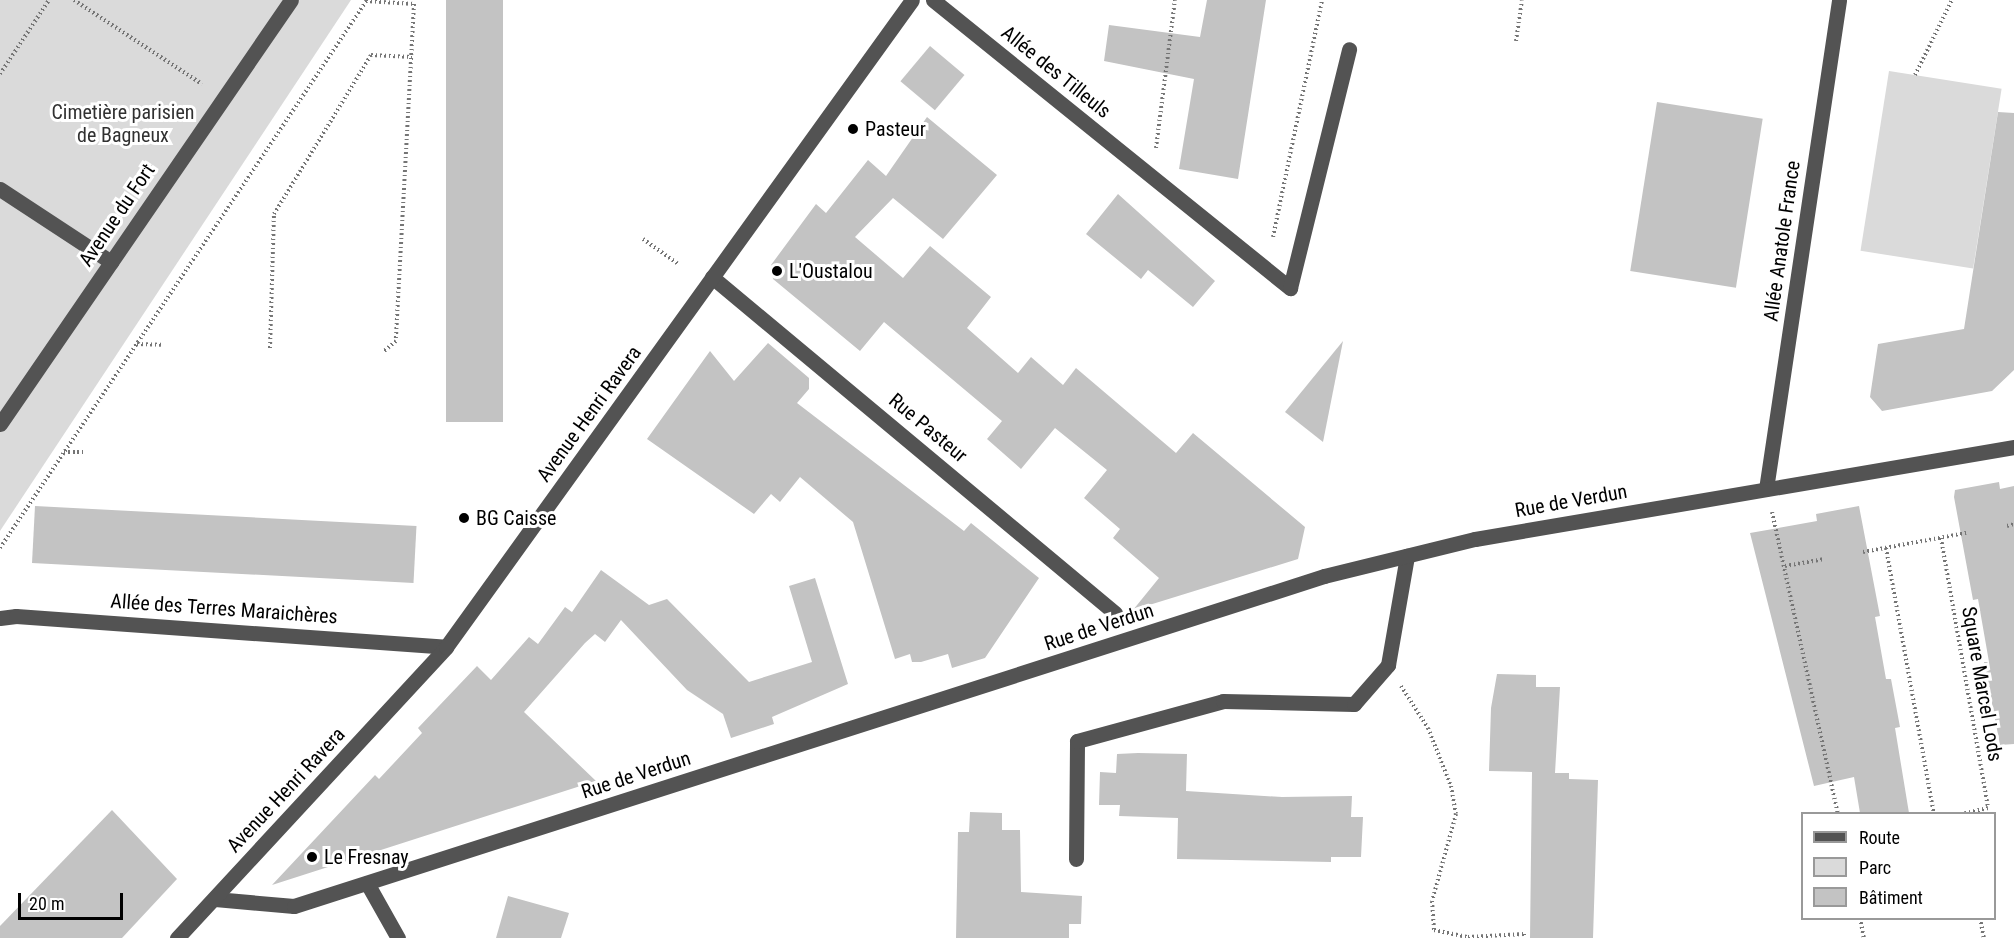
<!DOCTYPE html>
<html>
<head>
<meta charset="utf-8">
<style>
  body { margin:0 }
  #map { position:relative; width:2014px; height:938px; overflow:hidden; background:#fff; font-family:"Roboto Condensed",sans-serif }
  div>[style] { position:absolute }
  .green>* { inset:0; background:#dadada; transform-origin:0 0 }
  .building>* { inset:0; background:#c3c3c3; transform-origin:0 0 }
  .path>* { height:4px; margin-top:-2px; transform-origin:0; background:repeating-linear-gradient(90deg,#757575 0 1.5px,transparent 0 4.5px) }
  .minor>* { height:15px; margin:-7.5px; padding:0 7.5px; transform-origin:7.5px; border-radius:7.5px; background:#535353 }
  .dots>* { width:16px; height:16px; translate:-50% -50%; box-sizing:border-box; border:3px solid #fff; border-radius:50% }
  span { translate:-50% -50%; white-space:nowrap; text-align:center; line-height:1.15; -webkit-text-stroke:6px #fff; paint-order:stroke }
  .street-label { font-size:20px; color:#000 }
  .park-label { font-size:20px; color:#313131 }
  .poi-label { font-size:20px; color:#000 }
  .left { translate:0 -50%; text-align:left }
  .legend { position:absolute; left:1801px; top:812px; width:195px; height:108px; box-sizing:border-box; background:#fff; border:2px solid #999; margin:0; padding:8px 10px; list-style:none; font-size:18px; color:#000 }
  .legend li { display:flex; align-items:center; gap:12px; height:30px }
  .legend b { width:30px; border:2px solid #999 }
  .scale { position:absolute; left:18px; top:893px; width:105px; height:27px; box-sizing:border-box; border:3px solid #000; border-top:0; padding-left:8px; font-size:18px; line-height:21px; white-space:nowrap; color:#000; -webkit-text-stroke:4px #fff; paint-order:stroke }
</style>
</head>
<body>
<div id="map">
  <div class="green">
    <div style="clip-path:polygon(0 0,351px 0,0 531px)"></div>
    <div style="left:1889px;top:71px;width:114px;height:182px;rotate:9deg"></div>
  </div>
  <div class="building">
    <div style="left:446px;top:0;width:57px;height:422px"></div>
    <div style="clip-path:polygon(1207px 0,1266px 0,1238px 179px,1179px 169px,1194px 79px,1104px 61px,1109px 25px,1200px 37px)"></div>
    <div style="left:930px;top:46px;width:45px;height:46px;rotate:40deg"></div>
    <div style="left:1657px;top:102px;width:107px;height:171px;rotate:9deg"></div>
    <div style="clip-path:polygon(1998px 112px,2014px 113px,2014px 370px,1992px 391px,1882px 411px,1870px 397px,1878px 344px,1964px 329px)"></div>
    <div style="clip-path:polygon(927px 117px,997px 175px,943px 239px,893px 198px,855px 237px,903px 278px,930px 246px,991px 297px,967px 328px,1018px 373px,1031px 357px,1063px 385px,1076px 368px,1176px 453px,1193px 433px,1305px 527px,1298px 559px,1133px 610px,1159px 578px,1113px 538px,1120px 529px,1084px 498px,1107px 470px,1055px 428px,1021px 469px,987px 439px,1002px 421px,884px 322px,860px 351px,773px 279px,771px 265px,816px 204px,826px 213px,868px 160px,886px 176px)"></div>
    <div style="clip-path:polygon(1118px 194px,1215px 281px,1193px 307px,1148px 270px,1141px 279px,1086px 234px)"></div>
    <div style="clip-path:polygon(1343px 341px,1323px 442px,1285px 412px)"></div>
    <div style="clip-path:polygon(768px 343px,809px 378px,809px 389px,797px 403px,964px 531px,971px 523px,1039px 578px,985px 658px,952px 668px,948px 654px,921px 662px,912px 662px,910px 654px,895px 659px,853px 522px,800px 477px,780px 502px,771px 494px,754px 514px,647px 439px,710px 351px,734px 381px)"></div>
    <div style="clip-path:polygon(1999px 482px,2000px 489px,2014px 486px,2014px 744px,2000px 745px,1984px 662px,1989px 662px,1978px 599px,1973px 600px,1954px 497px,1955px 490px)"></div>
    <div style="left:35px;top:506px;width:382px;height:57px;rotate:3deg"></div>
    <div style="clip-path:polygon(1859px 506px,1880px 616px,1875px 617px,1886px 679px,1891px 679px,1900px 727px,1895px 728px,1909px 813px,1860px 813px,1854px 777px,1814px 786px,1750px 533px,1817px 521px,1816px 514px)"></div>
    <div style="clip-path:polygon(601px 570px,649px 605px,667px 599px,749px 682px,812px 662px,789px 586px,815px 578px,848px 684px,772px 717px,774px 724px,731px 738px,723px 714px,687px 690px,621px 620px,605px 642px,595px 634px,585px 643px,524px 712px,596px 781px,272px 885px,375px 775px,379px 779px,422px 733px,418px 728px,477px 666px,491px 680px,529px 637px,538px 644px,565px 607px,572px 612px)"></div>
    <div style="clip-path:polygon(1497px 674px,1536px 675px,1536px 687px,1560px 687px,1555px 773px,1569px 773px,1569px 779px,1598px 780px,1593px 938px,1530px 938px,1532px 772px,1489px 771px,1491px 708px)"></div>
    <div style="clip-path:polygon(1138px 753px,1187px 754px,1186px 791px,1282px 797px,1352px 796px,1351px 817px,1363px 817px,1361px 857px,1331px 857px,1331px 862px,1177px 859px,1178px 818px,1119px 816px,1120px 805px,1099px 805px,1100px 772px,1116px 773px,1117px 754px)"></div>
    <div style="clip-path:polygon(112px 810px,177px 879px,122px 938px,0 938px,0 926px)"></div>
    <div style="clip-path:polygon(970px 812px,1002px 813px,1002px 830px,1020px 830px,1021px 892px,1082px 896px,1081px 924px,1069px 924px,1069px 938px,956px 938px,958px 832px,969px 832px)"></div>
    <div style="clip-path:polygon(508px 896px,569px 913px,561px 938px,496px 938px)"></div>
  </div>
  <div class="path">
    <div style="left:74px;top:0;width:153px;rotate:33.3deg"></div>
    <div style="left:366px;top:1px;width:48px;rotate:3.6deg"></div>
    <div style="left:414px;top:4px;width:337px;rotate:93.1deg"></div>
    <div style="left:396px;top:341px;width:17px;rotate:140deg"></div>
    <div style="left:1516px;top:41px;width:41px;rotate:-81.7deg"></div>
    <div style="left:0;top:74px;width:89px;rotate:-56.5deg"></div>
    <div style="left:1915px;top:75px;width:84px;rotate:-63.7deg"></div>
    <div style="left:1156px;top:148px;width:149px;rotate:-82.7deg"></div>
    <div style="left:1273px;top:237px;width:242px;rotate:-78.3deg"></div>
    <div style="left:643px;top:239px;width:43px;rotate:35.5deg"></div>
    <div style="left:137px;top:344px;width:24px;rotate:2deg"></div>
    <div style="left:270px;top:348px;width:134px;rotate:-88.3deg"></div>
    <div style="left:274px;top:214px;width:186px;rotate:-58.6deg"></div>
    <div style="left:371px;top:55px;width:41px;rotate:2.8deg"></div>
    <div style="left:64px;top:452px;width:19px"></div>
    <div style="left:1772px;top:512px;width:309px;rotate:77.7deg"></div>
    <div style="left:2007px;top:526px;width:7px;rotate:-16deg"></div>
    <div style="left:1941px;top:538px;width:274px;rotate:80.1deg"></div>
    <div style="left:1988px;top:808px;width:28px;rotate:167deg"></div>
    <div style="left:0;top:548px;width:660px;rotate:-56.19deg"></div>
    <div style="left:1886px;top:548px;width:270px;rotate:79.8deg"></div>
    <div style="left:1863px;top:552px;width:105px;rotate:-10.5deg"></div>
    <div style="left:1785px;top:566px;width:40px;rotate:-10deg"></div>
    <div style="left:1401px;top:686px;width:50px;rotate:57.3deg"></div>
    <div style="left:1428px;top:728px;width:62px;rotate:68.4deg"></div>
    <div style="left:1451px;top:786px;width:28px;rotate:80deg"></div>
    <div style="left:1456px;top:814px;width:90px;rotate:105.4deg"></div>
    <div style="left:1432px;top:901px;width:29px;rotate:86deg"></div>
    <div style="left:1434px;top:930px;width:35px;rotate:12deg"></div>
    <div style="left:1468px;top:937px;width:56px;rotate:-3.1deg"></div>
    <div style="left:1524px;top:934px;width:4px;rotate:90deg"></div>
    <div style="left:1860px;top:918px;width:20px;rotate:79deg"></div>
    <div style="left:1980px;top:918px;width:20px;rotate:79deg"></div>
  </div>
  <div class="minor">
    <div style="left:933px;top:0;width:459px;rotate:38.9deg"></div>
    <div style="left:1290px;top:288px;width:246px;rotate:-76.1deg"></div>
    <div style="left:0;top:189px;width:133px;rotate:33.3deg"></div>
    <div style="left:712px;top:277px;width:525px;rotate:39.82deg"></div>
    <div style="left:0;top:424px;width:514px;rotate:-55.54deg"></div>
    <div style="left:1766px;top:489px;width:494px;rotate:-81.5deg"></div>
    <div style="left:0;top:618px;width:16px;rotate:-7deg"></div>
    <div style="left:16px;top:616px;width:431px;rotate:4.1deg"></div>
    <div style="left:1076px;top:859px;width:118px;rotate:-89.5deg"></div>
    <div style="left:1077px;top:741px;width:151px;rotate:-15.3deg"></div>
    <div style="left:1223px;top:701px;width:131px;rotate:1.3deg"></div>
    <div style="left:1354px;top:704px;width:52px;rotate:-48.9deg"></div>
    <div style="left:1388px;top:665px;width:111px;rotate:-80.1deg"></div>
    <div style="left:367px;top:883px;width:63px;rotate:60.6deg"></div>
    <div style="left:215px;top:899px;width:79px;rotate:5.1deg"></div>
    <div style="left:294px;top:906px;width:1082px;rotate:-17.76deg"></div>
    <div style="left:1324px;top:576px;width:155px;rotate:-13.8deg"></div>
    <div style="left:1475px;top:539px;width:547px;rotate:-9.69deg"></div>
    <div style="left:177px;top:938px;width:396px;rotate:-47.2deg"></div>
    <div style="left:446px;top:647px;width:797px;rotate:-54.24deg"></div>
  </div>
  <div class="dots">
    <div style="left:853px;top:129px;background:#000"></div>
    <div style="left:777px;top:271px;background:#000"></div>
    <div style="left:464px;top:518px;background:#000"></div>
    <div style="left:312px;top:857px;background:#000"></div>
  </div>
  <div class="street-label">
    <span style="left:1056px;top:72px;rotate:39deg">Allée des Tilleuls</span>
    <span style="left:117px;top:215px;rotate:-56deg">Avenue du Fort</span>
    <span style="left:1782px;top:241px;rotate:-82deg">Allée Anatole France</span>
    <span style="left:589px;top:414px;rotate:-54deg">Avenue Henri Ravera</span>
    <span style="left:928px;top:428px;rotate:40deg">Rue Pasteur</span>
    <span style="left:1571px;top:501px;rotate:-10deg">Rue de Verdun</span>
    <span style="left:224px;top:609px;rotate:4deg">Allée des Terres Maraichères</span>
    <span style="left:1099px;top:627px;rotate:-18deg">Rue de Verdun</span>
    <span style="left:1982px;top:684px;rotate:80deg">Square Marcel Lods</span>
    <span style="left:636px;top:775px;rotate:-18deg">Rue de Verdun</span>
    <span style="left:286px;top:790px;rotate:-47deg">Avenue Henri Ravera</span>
  </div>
  <div class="park-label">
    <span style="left:123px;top:124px">Cimetière parisien<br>de Bagneux</span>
  </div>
  <div class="poi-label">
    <span class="left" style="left:865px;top:129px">Pasteur</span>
    <span class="left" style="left:789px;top:271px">L'Oustalou</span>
    <span class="left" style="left:476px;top:518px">BG Caisse</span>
    <span class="left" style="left:324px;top:857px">Le Fresnay</span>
  </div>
  <ul class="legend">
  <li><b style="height:8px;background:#535353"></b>Route</li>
  <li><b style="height:16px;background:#dadada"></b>Parc</li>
  <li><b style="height:16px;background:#c3c3c3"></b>Bâtiment</li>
  </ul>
  <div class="scale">20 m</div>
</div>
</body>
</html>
